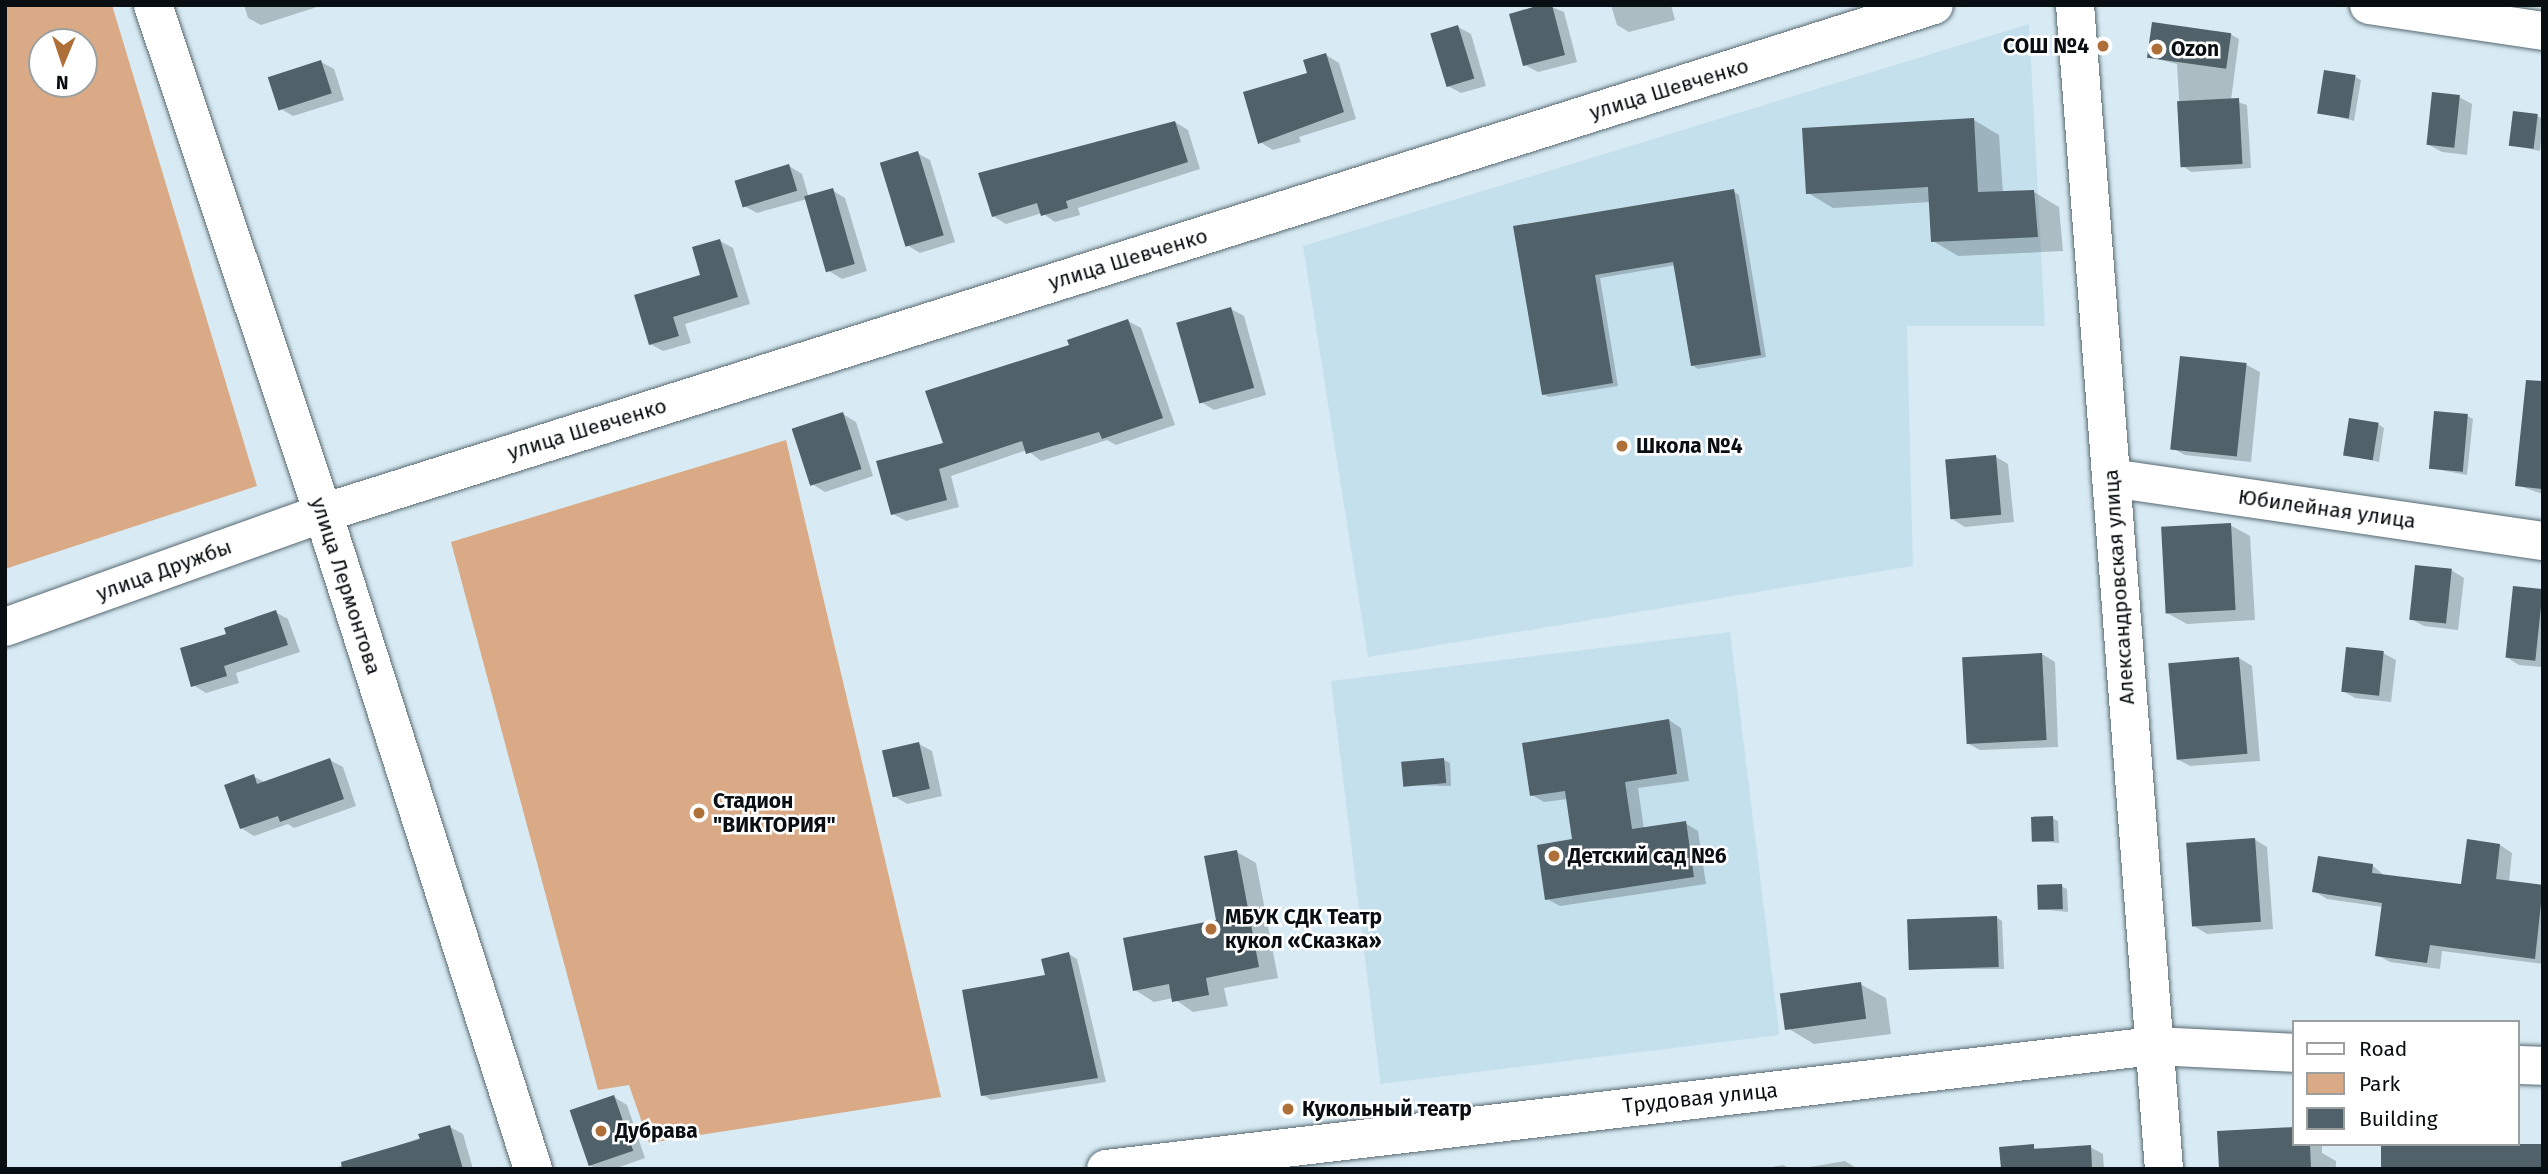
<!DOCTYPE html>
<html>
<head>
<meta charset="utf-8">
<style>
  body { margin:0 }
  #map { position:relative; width:2548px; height:1174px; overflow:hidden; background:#d8ebf4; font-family:"Fira Sans",sans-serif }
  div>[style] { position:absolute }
  .built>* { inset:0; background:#c5e0ed; transform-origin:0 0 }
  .green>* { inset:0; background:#d9aa85 }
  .shadow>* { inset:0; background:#0003 }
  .building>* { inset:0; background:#516169; transform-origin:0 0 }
  .roads { filter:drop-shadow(0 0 2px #576870) drop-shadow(0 0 2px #576870) }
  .minor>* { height:38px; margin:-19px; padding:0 19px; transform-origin:19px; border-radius:19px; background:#fff }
  .dots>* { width:19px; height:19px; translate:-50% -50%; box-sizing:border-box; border:4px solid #fff; border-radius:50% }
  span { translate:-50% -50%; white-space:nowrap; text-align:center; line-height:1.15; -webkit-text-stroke:5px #fff; paint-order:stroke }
  .poi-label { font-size:21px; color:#080e11; font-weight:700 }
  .right { translate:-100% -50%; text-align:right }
  .left { translate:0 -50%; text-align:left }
  .street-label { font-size:21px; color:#080e11 }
  .frame { position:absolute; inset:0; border:7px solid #080e11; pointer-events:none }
  .legend { position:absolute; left:2292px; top:1020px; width:228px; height:126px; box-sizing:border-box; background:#fff; border:2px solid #9c9fa0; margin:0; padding:9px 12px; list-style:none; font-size:21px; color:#080e11 }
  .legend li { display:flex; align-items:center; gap:14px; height:35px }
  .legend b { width:35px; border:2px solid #9c9fa0 }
  .north { position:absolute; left:28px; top:28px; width:70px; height:70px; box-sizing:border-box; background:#fff; border:2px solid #9c9fa0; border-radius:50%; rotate:182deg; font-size:19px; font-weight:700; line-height:28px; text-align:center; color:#080e11 }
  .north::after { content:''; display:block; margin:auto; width:24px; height:32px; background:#af6f38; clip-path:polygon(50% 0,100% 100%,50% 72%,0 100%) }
</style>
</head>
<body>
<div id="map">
  <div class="built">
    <div style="clip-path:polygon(2029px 24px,2045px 326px,1907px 326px,1913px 566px,1368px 657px,1303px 246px)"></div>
    <div style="left:1730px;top:632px;width:406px;height:402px;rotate:83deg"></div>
  </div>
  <div class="green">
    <div style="clip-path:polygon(evenodd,5px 5px,112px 5px,257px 486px,5px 569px,5px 5px,42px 42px,84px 42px,84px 84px,42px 84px,42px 42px)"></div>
    <div style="clip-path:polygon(786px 440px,941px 1097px,649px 1143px,629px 1085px,598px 1090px,451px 542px)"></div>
  </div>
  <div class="shadow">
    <div style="clip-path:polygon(244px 5px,316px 5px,317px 7px,261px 25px,248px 18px)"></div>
    <div style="clip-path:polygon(1547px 5px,1564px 12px,1577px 62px,1538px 72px,1525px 65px)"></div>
    <div style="clip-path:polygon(1611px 5px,1671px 5px,1675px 20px,1629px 32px,1617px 25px)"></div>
    <div style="clip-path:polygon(1458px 27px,1471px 34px,1486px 86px,1461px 93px,1448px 86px)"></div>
    <div style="clip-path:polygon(2230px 34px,2239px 39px,2231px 100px,2247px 105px,2251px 168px,2191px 172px,2183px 166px,2177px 64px,2149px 57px)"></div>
    <div style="clip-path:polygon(1326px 55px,1339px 63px,1356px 119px,1299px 137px,1301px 142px,1273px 150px,1260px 142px)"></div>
    <div style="clip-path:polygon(321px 62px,334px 69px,344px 100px,293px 116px,281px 109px)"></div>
    <div style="clip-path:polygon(2355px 77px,2361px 80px,2354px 121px,2319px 112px)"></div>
    <div style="clip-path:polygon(2459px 97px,2472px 104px,2467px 155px,2442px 152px,2429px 145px)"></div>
    <div style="clip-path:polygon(2537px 116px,2543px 119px,2540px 151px,2511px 145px)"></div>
    <div style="clip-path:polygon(1974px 120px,1999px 135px,2003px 193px,2034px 192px,2059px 207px,2063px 251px,1958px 256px,1933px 241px,1930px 202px,1833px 208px,1808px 193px)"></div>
    <div style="clip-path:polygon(1175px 122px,1188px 130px,1200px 169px,1078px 208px,1080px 215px,1055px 222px,1042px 213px,1006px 224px,993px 216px)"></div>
    <div style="clip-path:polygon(917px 153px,930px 160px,955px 242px,920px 253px,907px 245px)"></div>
    <div style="clip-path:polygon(789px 166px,802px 174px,809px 198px,832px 190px,845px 198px,867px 271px,842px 279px,829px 271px,807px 199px,757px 213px,744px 206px)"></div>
    <div style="clip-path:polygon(1733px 191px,1739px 195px,1766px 357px,1698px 369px,1692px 365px,1676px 265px,1600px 278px,1618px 386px,1549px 397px,1543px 394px,1515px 228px)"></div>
    <div style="clip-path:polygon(720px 241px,733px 248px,750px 304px,685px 324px,691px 343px,663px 351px,650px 344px,702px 276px)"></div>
    <div style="clip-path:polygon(1231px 309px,1244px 316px,1266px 395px,1214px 410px,1201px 402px)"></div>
    <div style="clip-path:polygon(1128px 321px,1141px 328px,1175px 425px,1116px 445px,1107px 440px,1041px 461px,1027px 450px,951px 476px,959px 507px,906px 521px,893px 514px,945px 444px,1072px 347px)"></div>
    <div style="clip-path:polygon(2247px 365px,2260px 372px,2251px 462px,2185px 455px,2172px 448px)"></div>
    <div style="clip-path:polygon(2543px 404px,2543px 494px,2517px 485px)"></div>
    <div style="clip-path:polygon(843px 414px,856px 422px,873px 476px,825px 492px,812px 484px)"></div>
    <div style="clip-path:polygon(2467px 416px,2473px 419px,2467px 475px,2430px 468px)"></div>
    <div style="clip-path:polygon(2378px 424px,2384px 428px,2379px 462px,2344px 454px)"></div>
    <div style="clip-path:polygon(1996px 457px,2008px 464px,2014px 522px,1965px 527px,1952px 519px)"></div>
    <div style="clip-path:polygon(2230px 525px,2250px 536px,2255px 620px,2187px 624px,2167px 613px)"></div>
    <div style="clip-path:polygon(2451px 570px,2464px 578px,2458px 630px,2424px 626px,2411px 619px)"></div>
    <div style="clip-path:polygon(2543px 591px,2543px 667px,2519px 665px,2506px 657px)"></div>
    <div style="clip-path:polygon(275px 612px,288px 619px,300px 652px,236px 673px,239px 683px,206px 693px,193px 685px,228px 635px)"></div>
    <div style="clip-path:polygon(2383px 653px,2396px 660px,2391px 702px,2355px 698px,2343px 691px)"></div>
    <div style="clip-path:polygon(2042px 654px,2055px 662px,2058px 747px,1980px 750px,1967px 743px)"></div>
    <div style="clip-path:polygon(2239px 658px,2252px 666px,2260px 761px,2190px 766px,2177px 759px)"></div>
    <div style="clip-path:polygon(1669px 720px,1681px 728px,1689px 781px,1638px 788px,1644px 829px,1685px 823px,1698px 831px,1706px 884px,1560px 906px,1547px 899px,1574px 841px,1568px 799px,1544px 802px,1532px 795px)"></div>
    <div style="clip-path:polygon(919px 744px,932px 751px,942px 796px,907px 804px,894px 796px)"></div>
    <div style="clip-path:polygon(330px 760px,343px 767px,356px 806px,294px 828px,288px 824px,254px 836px,241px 828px,253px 776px,266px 783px)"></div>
    <div style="clip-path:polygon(1444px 760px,1450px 763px,1451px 786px,1405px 785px)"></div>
    <div style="clip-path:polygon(2052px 818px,2058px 821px,2059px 843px,2034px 841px)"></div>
    <div style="clip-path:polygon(2254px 839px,2267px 847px,2273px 929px,2207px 934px,2194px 926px)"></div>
    <div style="clip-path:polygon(2500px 845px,2512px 853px,2509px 882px,2543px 887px,2543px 964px,2442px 951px,2440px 969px,2390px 962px,2377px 955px,2383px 907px,2327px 899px,2314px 891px,2319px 858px,2373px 866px,2385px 876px,2462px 886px)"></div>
    <div style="clip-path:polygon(1237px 852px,1256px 863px,1278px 978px,1224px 988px,1228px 1006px,1193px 1012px,1173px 998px,1154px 1002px,1135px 990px,1218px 922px)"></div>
    <div style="clip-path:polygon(2061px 886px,2067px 889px,2068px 912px,2040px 909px)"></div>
    <div style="clip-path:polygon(1996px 917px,2002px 921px,2004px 969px,1910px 969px)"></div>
    <div style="clip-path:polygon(1069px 954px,1077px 959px,1106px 1082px,991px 1100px,983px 1095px,1047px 977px)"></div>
    <div style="clip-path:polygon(1860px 984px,1886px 998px,1891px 1034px,1814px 1044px,1789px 1029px)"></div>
    <div style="clip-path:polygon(614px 1097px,627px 1105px,645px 1158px,614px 1169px,596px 1169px,590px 1165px)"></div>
    <div style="clip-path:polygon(450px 1127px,463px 1134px,473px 1169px,332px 1169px)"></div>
    <div style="clip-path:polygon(2294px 1128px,2294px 1144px,2322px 1144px,2322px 1153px,2336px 1161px,2336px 1169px,2221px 1169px,2219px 1133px)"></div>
    <div style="clip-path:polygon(2090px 1147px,2103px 1154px,2104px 1169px,1986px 1169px,2002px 1167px,2001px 1149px)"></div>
    <div style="clip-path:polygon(1845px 1161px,1858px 1169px,1798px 1169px)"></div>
    <div style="clip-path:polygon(1783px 1165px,1791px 1169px,1761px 1169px)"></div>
  </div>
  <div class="building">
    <div style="clip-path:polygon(1540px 5px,1552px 5px,1565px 55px,1523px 66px,1509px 14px)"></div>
    <div style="left:2152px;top:22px;width:80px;height:36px;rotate:8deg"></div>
    <div style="left:1458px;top:25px;width:56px;height:29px;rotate:73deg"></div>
    <div style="clip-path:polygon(1326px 53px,1344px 112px,1258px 144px,1243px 92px,1307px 73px,1303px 60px)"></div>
    <div style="left:321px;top:60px;width:35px;height:56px;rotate:72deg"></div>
    <div style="left:2324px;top:70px;width:32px;height:44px;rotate:9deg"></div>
    <div style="left:2432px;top:92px;width:28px;height:53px;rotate:6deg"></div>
    <div style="left:2239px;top:98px;width:66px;height:62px;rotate:87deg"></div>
    <div style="left:2513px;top:111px;width:25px;height:35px;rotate:7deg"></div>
    <div style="clip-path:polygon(1974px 118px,1978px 192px,2034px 190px,2038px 237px,1931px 242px,1928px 187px,1806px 194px,1802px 128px)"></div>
    <div style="clip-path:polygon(1175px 121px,1188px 162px,1066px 201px,1068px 208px,1041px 216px,1037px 203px,992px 217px,978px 173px)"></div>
    <div style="left:918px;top:151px;width:88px;height:40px;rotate:73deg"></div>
    <div style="left:789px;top:164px;width:28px;height:57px;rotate:73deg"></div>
    <div style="left:833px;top:188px;width:79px;height:30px;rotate:74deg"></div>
    <div style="clip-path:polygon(1734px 189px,1761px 355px,1691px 366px,1673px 262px,1595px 275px,1613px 383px,1542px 395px,1513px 226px)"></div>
    <div style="clip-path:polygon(720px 239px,738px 297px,673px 317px,679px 336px,649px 345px,634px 295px,700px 275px,692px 247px)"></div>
    <div style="left:1231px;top:307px;width:84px;height:57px;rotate:74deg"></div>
    <div style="clip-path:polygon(1128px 319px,1163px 418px,1102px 439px,1099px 432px,1026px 454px,1022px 441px,939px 469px,947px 500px,891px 515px,876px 461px,943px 443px,925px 391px,1069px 345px,1067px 340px)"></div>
    <div style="left:2180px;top:356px;width:67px;height:94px;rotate:6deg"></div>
    <div style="clip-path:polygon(2526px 380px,2543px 381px,2543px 489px,2515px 486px)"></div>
    <div style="left:2434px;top:411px;width:34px;height:58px;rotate:5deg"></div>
    <div style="left:843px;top:412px;width:60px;height:54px;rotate:72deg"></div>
    <div style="left:2349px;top:418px;width:30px;height:38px;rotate:9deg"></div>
    <div style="left:1996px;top:455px;width:60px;height:51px;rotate:85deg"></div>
    <div style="left:2231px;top:523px;width:87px;height:70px;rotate:87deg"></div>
    <div style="left:2415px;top:565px;width:37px;height:55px;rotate:6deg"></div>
    <div style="left:2513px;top:586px;width:30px;height:72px;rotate:6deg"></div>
    <div style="clip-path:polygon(276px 610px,288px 645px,224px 666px,227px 676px,191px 687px,180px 648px,226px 634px,224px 628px)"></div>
    <div style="left:2346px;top:647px;width:38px;height:45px;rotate:6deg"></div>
    <div style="left:2042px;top:653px;width:87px;height:80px;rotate:87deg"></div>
    <div style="left:2239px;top:657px;width:97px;height:71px;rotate:85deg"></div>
    <div style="clip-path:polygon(1669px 719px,1677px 774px,1625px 782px,1632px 829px,1686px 821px,1694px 877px,1545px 900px,1537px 845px,1572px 839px,1565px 791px,1530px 796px,1522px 743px)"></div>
    <div style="left:919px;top:742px;width:48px;height:38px;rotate:77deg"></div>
    <div style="clip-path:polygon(330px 758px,344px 799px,280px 822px,278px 816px,240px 829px,224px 785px,254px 774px,257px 784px)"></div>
    <div style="left:1444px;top:758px;width:25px;height:43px;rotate:85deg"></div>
    <div style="left:2053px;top:816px;width:25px;height:22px;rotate:88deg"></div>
    <div style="left:2255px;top:838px;width:84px;height:69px;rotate:86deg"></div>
    <div style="clip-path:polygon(2467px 839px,2500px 844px,2496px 879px,2543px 885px,2535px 959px,2430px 945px,2427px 963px,2375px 956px,2382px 903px,2312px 892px,2318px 856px,2373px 864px,2372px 873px,2461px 884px)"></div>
    <div style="clip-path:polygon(1237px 850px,1259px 967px,1206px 978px,1209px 995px,1172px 1002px,1169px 984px,1133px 991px,1123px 938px,1216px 920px,1204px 856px)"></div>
    <div style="left:2062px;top:884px;width:25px;height:25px;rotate:88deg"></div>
    <div style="left:1997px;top:916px;width:51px;height:90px;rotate:88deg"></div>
    <div style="clip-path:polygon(1069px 952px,1098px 1078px,981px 1096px,962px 990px,1045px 975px,1041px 959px)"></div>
    <div style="left:1861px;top:982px;width:37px;height:82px;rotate:82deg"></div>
    <div style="left:614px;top:1095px;width:59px;height:47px;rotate:71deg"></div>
    <div style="clip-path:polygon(450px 1125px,463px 1169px,342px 1169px,341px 1162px,420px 1139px,418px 1134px)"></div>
    <div style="clip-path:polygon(2294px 1127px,2294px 1144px,2310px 1144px,2311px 1169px,2219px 1169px,2217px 1131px)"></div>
    <div style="clip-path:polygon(2034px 1144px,2034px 1149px,2091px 1145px,2092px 1169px,2001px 1169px,1999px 1147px)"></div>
    <div style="left:2381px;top:1144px;width:162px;height:25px"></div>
  </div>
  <div class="roads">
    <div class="minor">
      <div style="left:153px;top:5px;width:536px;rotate:71.5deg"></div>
      <div style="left:323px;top:513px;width:689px;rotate:72.25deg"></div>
      <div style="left:2075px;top:5px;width:1167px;rotate:85.63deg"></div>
      <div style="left:2369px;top:5px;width:176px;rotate:8.5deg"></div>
      <div style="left:2111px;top:478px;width:437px;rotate:8.3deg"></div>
      <div style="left:5px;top:627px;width:338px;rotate:-19.7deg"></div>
      <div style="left:323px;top:513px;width:1689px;rotate:-17.5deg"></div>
      <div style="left:2518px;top:1065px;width:25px;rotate:2deg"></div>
      <div style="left:1106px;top:1169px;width:1054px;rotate:-6.7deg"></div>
      <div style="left:2153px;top:1046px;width:141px;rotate:2.8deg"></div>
    </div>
  </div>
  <div class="dots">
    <div style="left:2103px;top:46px;background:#af6f38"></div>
    <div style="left:2157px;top:49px;background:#af6f38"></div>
    <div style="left:1622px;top:446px;background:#af6f38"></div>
    <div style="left:699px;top:813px;background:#af6f38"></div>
    <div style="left:1554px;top:856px;background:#af6f38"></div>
    <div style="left:1211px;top:929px;background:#af6f38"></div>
    <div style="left:1288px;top:1109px;background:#af6f38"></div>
    <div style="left:601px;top:1131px;background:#af6f38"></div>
  </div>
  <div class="poi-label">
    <span class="right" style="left:2089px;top:46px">СОШ №4</span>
    <span class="left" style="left:2171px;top:49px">Ozon</span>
    <span class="left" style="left:1636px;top:446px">Школа №4</span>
    <span class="left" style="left:713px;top:813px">Стадион<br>"ВИКТОРИЯ"</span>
    <span class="left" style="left:1568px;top:856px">Детский сад №6</span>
    <span class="left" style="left:1225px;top:929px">МБУК СДК Театр<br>кукол «Сказка»</span>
    <span class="left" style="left:1302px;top:1109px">Кукольный театр</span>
    <span class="left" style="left:615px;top:1131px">Дубрава</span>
  </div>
  <div class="street-label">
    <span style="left:1669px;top:89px;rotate:-17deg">улица Шевченко</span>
    <span style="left:1128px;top:259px;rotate:-17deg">улица Шевченко</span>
    <span style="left:587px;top:429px;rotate:-17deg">улица Шевченко</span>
    <span style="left:2327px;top:509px;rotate:8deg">Юбилейная улица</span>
    <span style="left:164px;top:570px;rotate:-20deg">улица Дружбы</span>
    <span style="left:346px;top:586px;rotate:72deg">улица Лермонтова</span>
    <span style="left:2119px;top:587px;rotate:-94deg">Александровская улица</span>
    <span style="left:1700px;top:1098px;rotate:-6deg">Трудовая улица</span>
  </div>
  <div class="frame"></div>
  <ul class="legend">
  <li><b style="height:9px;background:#fff"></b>Road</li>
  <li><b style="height:19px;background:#d9aa85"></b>Park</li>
  <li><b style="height:19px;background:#516169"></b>Building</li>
  </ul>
  <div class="north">N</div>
</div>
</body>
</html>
